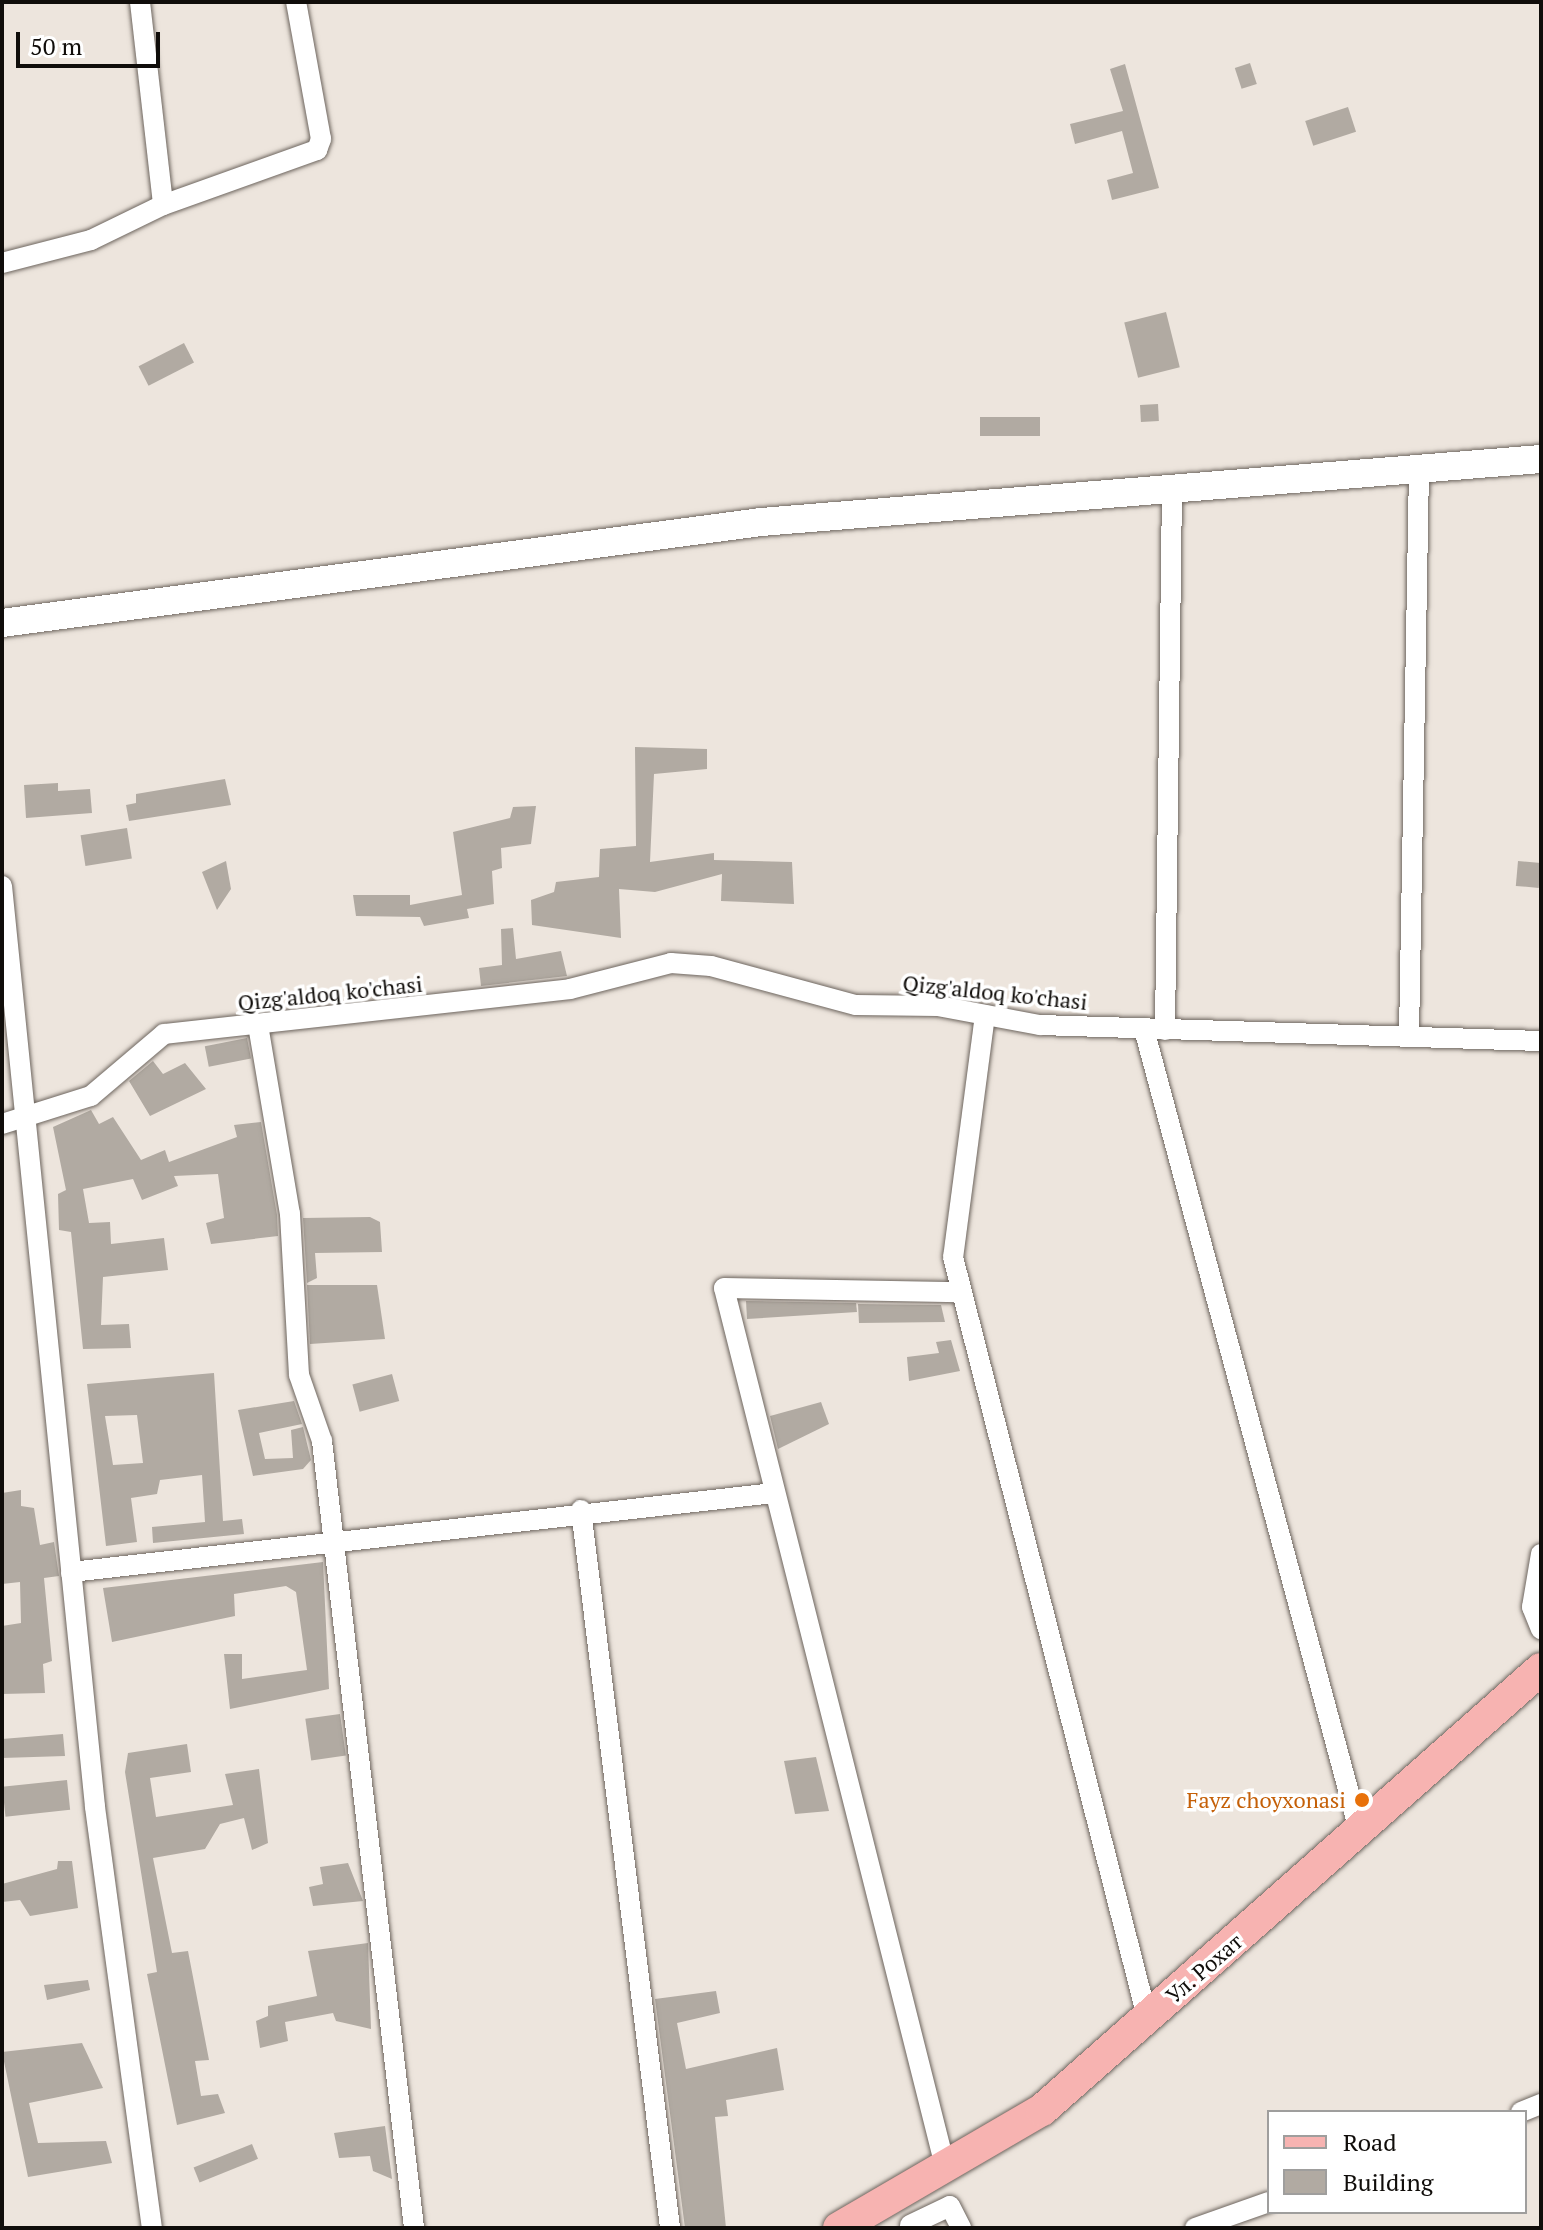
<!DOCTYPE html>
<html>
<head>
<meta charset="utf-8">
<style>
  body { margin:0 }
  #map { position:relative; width:1543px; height:2230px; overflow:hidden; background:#ede5dd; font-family:"PT Serif",serif }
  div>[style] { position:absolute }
  .building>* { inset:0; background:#b1aaa2; transform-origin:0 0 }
  .roads { filter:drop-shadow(0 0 2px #6d655e) drop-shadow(0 0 2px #6d655e) }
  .street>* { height:20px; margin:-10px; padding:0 10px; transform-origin:10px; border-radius:10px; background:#fff }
  .secondary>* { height:28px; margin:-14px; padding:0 14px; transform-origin:14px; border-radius:14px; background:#fff }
  .primary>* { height:32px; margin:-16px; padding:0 16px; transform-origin:16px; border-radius:16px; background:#f7b3b1 }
  .dots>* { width:22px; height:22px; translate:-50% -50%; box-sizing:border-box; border:4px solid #fff; border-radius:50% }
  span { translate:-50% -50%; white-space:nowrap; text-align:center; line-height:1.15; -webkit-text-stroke:7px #fff; paint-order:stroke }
  .street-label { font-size:22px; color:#100d0a }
  .food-label { font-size:22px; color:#c56008 }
  .right { translate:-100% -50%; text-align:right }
  .frame { position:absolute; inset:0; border:4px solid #100d0a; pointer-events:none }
  .legend { position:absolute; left:1267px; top:2110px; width:260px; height:104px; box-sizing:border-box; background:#fff; border:2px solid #9f9e9d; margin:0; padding:10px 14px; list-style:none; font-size:24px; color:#100d0a }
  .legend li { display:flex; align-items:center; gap:16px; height:40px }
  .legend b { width:40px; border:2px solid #9f9e9d }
  .scale { position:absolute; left:16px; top:32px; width:144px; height:36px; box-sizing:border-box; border:4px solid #100d0a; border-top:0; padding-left:10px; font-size:24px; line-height:28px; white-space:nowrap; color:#100d0a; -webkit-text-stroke:6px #fff; paint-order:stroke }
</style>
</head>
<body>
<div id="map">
  <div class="building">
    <div style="left:1250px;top:63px;width:22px;height:16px;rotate:72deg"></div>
    <div style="clip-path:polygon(1125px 64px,1159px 188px,1112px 200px,1107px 180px,1133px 173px,1122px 131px,1075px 144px,1070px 124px,1123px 111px,1110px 69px)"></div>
    <div style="left:1348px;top:107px;width:26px;height:45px;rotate:72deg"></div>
    <div style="left:1166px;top:312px;width:57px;height:43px;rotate:76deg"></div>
    <div style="left:184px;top:343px;width:22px;height:51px;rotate:63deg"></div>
    <div style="left:1158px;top:404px;width:17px;height:18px;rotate:87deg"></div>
    <div style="left:1040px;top:417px;width:19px;height:60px;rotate:90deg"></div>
    <div style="clip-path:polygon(635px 747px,707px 749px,707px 769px,654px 774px,650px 862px,714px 853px,714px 860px,792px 862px,794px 904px,721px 901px,722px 874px,655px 892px,619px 889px,621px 938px,532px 925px,531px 900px,554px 892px,556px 882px,599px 877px,600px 849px,636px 846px)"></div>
    <div style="clip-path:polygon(225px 779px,231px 805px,129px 821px,126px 805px,136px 803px,136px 794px)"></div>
    <div style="clip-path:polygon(58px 783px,58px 791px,90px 789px,92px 813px,26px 818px,24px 785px)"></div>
    <div style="clip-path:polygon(536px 806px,531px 844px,501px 848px,502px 868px,492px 871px,494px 904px,467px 909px,469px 918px,424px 926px,420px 917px,356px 916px,353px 895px,410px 895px,410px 905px,462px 895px,453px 832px,510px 818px,513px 807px)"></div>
    <div style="left:127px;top:828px;width:31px;height:47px;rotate:81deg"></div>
    <div style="clip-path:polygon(226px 861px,231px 889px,217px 910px,202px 872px)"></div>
    <div style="left:1518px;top:861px;width:23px;height:25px;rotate:5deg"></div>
    <div style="clip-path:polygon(513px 928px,516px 959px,561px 951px,567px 976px,481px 986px,479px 968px,502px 965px,501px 929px)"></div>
    <div style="left:247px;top:1038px;width:21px;height:43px;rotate:79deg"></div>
    <div style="clip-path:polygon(153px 1061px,163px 1074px,185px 1063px,206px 1089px,150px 1116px,129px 1081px)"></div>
    <div style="clip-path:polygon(91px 1110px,99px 1124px,113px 1117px,141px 1160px,165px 1150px,169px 1162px,237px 1137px,234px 1125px,261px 1122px,277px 1215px,278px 1236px,211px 1244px,206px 1223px,224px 1218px,218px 1174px,174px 1176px,178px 1186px,142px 1200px,133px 1179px,83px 1189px,89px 1223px,110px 1222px,111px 1244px,164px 1238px,168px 1270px,103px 1277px,101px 1325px,129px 1324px,131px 1348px,83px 1349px,71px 1232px,59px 1230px,58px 1194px,66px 1190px,53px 1127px)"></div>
    <div style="clip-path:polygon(370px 1217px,380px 1222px,382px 1252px,315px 1253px,317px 1278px,307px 1283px,303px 1218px)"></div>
    <div style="clip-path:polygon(307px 1285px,377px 1285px,385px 1339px,310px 1344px)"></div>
    <div style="clip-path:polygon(746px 1301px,856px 1303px,857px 1312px,747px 1319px)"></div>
    <div style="clip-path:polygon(858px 1304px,941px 1305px,945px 1322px,859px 1323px)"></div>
    <div style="clip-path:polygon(951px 1340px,960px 1371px,909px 1381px,907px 1357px,939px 1353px,936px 1342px)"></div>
    <div style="clip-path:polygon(evenodd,214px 1373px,223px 1521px,242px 1519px,244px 1534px,153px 1543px,152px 1527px,205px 1522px,202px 1475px,160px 1480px,157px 1494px,131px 1498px,137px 1542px,106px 1546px,87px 1384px,214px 1373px,137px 1415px,143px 1463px,113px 1465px,105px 1416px,137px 1415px)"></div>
    <div style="left:392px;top:1374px;width:28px;height:41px;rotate:75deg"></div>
    <div style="clip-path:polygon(294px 1401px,302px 1424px,259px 1433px,265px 1459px,293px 1458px,291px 1430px,303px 1427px,311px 1460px,303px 1469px,253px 1476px,238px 1410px)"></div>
    <div style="clip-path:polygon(821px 1402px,829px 1424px,778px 1449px,770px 1416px)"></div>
    <div style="clip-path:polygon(21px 1490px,21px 1506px,34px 1508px,40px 1545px,54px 1542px,59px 1576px,44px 1578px,52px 1661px,43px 1664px,45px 1693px,2px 1694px,2px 1626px,21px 1623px,20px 1582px,2px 1584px,2px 1493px)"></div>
    <div style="clip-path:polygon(323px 1562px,329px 1689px,230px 1709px,224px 1654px,242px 1654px,242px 1679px,307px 1670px,296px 1592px,286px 1586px,234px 1594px,235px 1616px,112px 1642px,103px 1588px)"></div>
    <div style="left:340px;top:1714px;width:42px;height:35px;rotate:82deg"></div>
    <div style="clip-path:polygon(63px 1734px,65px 1756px,2px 1758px,2px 1739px)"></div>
    <div style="clip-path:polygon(187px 1744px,191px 1772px,150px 1778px,156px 1817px,233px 1805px,225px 1774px,259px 1769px,268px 1843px,252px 1850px,244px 1818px,220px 1824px,205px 1849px,153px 1858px,172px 1953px,188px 1951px,209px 2060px,195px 2061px,201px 2096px,218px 2094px,225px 2113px,177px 2125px,147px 1974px,157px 1972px,125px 1772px,128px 1753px)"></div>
    <div style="clip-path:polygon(816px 1757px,829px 1811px,795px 1814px,784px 1761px)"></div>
    <div style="left:67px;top:1780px;width:30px;height:65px;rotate:84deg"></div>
    <div style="clip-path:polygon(58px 1861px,72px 1861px,78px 1908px,30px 1916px,20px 1900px,2px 1902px,2px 1884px,57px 1869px)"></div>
    <div style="clip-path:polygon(348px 1863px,363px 1901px,313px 1906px,309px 1887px,323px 1884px,320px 1867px)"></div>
    <div style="clip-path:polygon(368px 1943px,371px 2029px,336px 2021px,333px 2013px,285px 2022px,288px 2041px,260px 2048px,256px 2021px,268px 2016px,268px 2006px,317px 1996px,308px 1951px)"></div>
    <div style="clip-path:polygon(88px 1980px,90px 1990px,47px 2000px,44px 1985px)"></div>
    <div style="clip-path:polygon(716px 1991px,720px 2013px,677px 2023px,686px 2069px,777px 2048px,784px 2090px,726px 2100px,728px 2116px,715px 2117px,726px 2228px,685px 2228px,655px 1999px)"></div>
    <div style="clip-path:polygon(82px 2043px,103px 2088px,29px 2103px,38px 2143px,106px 2141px,112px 2163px,28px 2177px,2px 2052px)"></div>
    <div style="clip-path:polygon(385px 2126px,392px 2179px,373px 2171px,370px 2156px,339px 2158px,334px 2133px)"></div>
    <div style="left:252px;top:2144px;width:16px;height:63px;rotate:68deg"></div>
  </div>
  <div class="roads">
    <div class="street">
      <div style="left:140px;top:2px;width:204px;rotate:83.5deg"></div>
      <div style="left:2px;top:263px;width:92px;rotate:-14.5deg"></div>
      <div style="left:91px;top:240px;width:80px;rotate:-25.9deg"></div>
      <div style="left:163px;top:205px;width:164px;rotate:-19.7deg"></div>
      <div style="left:317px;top:150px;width:12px;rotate:-70deg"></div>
      <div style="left:321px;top:139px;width:139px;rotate:-100.3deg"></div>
      <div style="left:2px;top:886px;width:926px;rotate:84.23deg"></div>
      <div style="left:95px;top:1807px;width:425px;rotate:82.3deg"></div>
      <div style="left:985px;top:1015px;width:244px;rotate:97.5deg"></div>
      <div style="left:953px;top:1257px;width:784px;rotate:75.68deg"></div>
      <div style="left:258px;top:1025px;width:192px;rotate:80.4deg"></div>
      <div style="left:290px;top:1214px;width:161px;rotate:86.8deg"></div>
      <div style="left:299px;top:1375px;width:70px;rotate:70.8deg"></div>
      <div style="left:322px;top:1441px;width:792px;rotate:83.33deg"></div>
      <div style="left:1144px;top:1029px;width:829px;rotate:74.98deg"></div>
      <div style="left:1165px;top:1030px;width:542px;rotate:-89.26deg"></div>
      <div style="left:1409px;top:1036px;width:570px;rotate:-88.99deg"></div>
      <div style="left:2px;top:1124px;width:93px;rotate:-17.5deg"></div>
      <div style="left:91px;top:1096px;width:96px;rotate:-40.3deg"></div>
      <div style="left:164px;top:1034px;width:408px;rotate:-6.3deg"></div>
      <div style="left:570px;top:989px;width:104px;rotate:-14.4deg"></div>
      <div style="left:671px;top:963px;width:40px;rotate:4.3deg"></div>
      <div style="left:711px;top:966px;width:150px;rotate:15.1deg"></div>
      <div style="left:856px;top:1005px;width:82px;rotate:0.7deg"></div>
      <div style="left:938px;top:1006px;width:104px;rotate:10.6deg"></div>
      <div style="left:1040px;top:1025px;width:501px;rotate:1.83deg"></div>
      <div style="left:581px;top:1510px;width:723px;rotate:82.93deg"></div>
      <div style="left:1541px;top:1554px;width:54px;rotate:99.6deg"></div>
      <div style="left:1532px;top:1607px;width:24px;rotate:68deg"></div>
      <div style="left:71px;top:1572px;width:707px;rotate:-6.41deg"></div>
      <div style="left:1521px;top:2112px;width:22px;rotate:-22deg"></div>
      <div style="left:945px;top:2166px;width:905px;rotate:-104.13deg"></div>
      <div style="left:724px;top:1288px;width:237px;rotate:1deg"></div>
      <div style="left:910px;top:2225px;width:44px;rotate:-25.4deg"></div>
      <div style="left:950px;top:2206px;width:25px;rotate:63deg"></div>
      <div style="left:1195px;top:2228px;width:78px;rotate:-19.4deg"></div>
    </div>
    <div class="secondary">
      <div style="left:2px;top:623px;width:766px;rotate:-7.58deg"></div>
      <div style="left:761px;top:522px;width:783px;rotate:-4.62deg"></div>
    </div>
    <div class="primary">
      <div style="left:839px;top:2228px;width:235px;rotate:-30.2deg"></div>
      <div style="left:1042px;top:2110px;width:666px;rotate:-41.47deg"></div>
    </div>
  </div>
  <div class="dots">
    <div style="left:1362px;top:1800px;background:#e8710a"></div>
  </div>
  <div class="street-label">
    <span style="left:995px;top:992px;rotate:6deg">Qizg'aldoq ko'chasi</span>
    <span style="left:330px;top:993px;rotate:-6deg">Qizg'aldoq ko'chasi</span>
    <span style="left:1204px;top:1968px;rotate:-41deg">Ул. Рохат</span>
  </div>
  <div class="food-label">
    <span class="right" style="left:1346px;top:1800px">Fayz choyxonasi</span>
  </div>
  <div class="frame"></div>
  <ul class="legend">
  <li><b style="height:10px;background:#f7b3b1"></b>Road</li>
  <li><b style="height:22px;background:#b1aaa2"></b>Building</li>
  </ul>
  <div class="scale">50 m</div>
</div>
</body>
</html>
